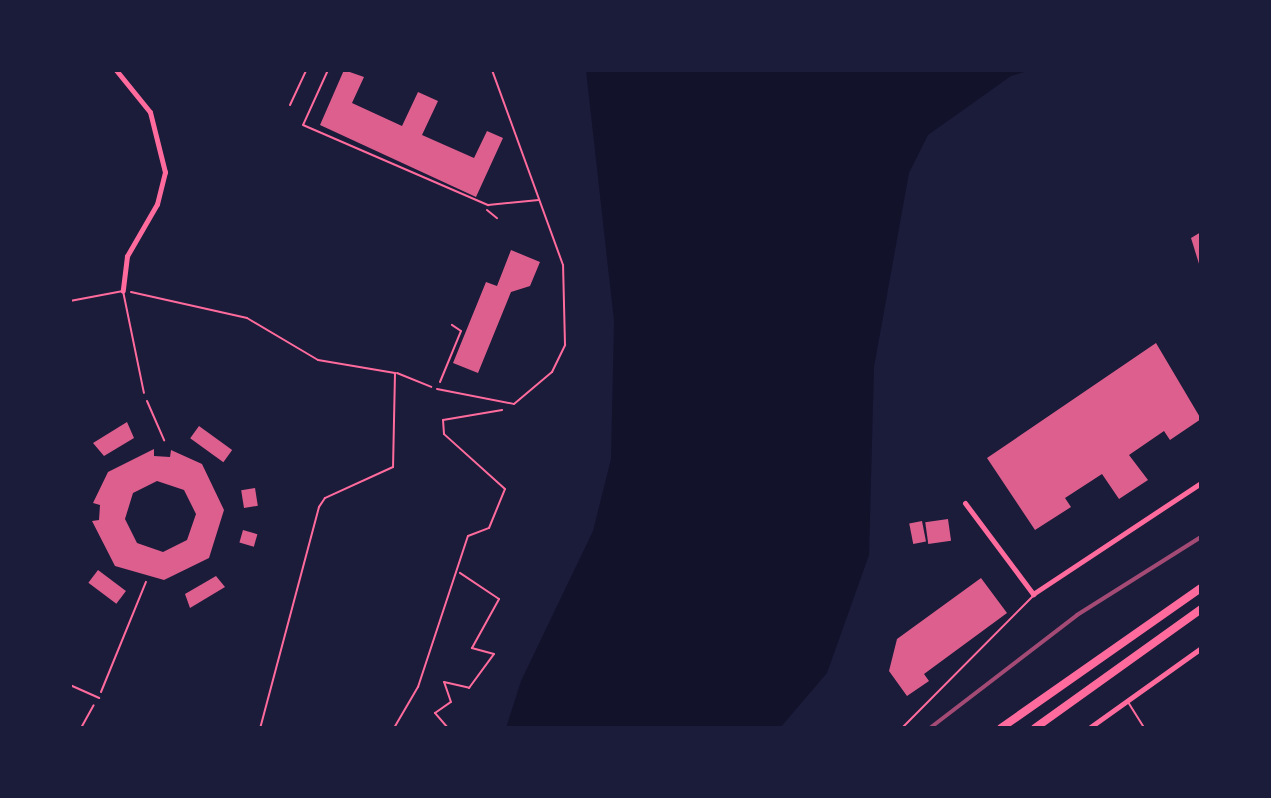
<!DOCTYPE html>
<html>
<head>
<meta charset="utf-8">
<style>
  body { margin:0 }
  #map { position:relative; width:1271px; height:798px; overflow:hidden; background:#1b1b3a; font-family:Bitter,serif }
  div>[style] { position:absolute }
  .water>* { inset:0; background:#12122b }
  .building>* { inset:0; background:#dd5f8e; transform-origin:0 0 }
  .path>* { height:2px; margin:-1px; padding:0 1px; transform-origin:1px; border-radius:1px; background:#ff6b9d }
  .service>* { height:2px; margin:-1px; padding:0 1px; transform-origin:1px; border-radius:1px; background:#ff6b9d }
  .minor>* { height:5px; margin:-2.5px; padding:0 2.5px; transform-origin:2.5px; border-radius:2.5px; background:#ff6b9d }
  .trunk>* { height:8px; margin:-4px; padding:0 4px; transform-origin:4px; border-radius:4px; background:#ff6b9d }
  .rail>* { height:4px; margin:-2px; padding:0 2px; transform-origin:2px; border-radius:2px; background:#a44b75 }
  span { translate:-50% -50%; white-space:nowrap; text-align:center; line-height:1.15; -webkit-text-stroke:8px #1b1b3a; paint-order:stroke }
  .frame { position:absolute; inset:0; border:72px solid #1b1b3a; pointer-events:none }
</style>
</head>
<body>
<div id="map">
  <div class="water">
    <div style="clip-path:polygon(586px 70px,1031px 70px,1011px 76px,928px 135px,909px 173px,874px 367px,869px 555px,827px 673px,780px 728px,506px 728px,521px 681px,593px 531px,611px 459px,614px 321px)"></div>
  </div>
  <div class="building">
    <div style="clip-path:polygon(344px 70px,364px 77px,352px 103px,402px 126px,418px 92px,438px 101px,422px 135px,474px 158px,487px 131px,503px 138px,476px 197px,320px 125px)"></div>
    <div style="clip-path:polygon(1201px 232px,1201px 267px,1200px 267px,1191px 238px)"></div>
    <div style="clip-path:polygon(511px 250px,540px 262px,530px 286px,511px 292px,478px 373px,453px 363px,486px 282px,497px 286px)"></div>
    <div style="clip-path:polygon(1156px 343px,1201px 419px,1170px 440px,1164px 431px,1129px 455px,1148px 480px,1119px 499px,1102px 474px,1065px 498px,1071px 507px,1035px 530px,987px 458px)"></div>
    <div style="clip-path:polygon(127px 422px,134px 438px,104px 456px,93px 443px)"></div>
    <div style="left:199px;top:426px;width:41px;height:15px;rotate:36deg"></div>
    <div style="clip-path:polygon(evenodd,154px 449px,154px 456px,170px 457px,171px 450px,202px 464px,224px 510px,209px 558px,164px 580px,115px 566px,92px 521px,99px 520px,100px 505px,93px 503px,108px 472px,154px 449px,157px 481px,184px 490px,196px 514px,187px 540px,163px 552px,137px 543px,125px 519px,133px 493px,157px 481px)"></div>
    <div style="left:255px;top:488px;width:18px;height:14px;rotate:81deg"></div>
    <div style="left:948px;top:519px;width:22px;height:23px;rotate:82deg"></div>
    <div style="left:922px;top:521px;width:21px;height:13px;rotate:79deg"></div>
    <div style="left:243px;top:530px;width:15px;height:13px;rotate:16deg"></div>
    <div style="left:98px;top:570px;width:35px;height:16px;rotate:37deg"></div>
    <div style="clip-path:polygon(216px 576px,225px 587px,190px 608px,185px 594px)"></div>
    <div style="clip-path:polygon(981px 578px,1007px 613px,924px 674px,929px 681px,907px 696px,889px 671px,897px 639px)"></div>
  </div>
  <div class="path">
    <div style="left:290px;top:105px;width:38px;rotate:-65deg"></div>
    <div style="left:487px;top:210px;width:13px;rotate:39deg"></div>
    <div style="left:131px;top:292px;width:119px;rotate:12.6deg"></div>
    <div style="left:247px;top:318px;width:82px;rotate:30.6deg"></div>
    <div style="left:318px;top:360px;width:78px;rotate:9.6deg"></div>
    <div style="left:395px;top:373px;width:94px;rotate:91.2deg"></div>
    <div style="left:393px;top:467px;width:75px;rotate:155.5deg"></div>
    <div style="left:325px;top:498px;width:11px;rotate:124deg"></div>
    <div style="left:319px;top:507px;width:229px;rotate:104.9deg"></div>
    <div style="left:397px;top:373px;width:37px;rotate:22deg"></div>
    <div style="left:440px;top:382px;width:55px;rotate:-67.6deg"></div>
    <div style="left:461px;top:331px;width:11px;rotate:-146deg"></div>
    <div style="left:147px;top:401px;width:43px;rotate:66.4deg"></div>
    <div style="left:101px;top:692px;width:119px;rotate:-67.8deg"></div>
    <div style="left:81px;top:728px;width:26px;rotate:-61deg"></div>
    <div style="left:394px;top:728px;width:48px;rotate:-59.7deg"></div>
    <div style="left:418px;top:687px;width:159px;rotate:-71.7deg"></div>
    <div style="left:468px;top:536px;width:22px;rotate:-21deg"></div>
    <div style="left:489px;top:528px;width:42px;rotate:-67.7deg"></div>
    <div style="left:505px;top:489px;width:82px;rotate:-138deg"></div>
    <div style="left:444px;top:434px;width:14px;rotate:-94deg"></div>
    <div style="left:443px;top:420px;width:60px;rotate:-9.6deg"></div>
    <div style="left:448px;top:728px;width:20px;rotate:-131deg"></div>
    <div style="left:435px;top:713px;width:19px;rotate:-35deg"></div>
    <div style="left:451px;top:702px;width:21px;rotate:-109deg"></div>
    <div style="left:444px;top:682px;width:26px;rotate:13deg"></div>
    <div style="left:469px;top:688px;width:42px;rotate:-53.7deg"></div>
    <div style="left:494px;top:654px;width:23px;rotate:-165deg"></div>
    <div style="left:472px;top:648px;width:56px;rotate:-61.1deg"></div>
    <div style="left:499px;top:599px;width:47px;rotate:-146.3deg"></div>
  </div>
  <div class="service">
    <div style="left:328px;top:70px;width:60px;rotate:114.4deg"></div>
    <div style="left:303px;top:125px;width:202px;rotate:23.4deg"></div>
    <div style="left:488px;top:205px;width:51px;rotate:-5.6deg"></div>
    <div style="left:70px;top:301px;width:54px;rotate:-10.7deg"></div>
    <div style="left:123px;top:291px;width:104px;rotate:78.4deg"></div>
    <div style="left:437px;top:389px;width:78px;rotate:11deg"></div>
    <div style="left:514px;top:404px;width:50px;rotate:-40.1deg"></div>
    <div style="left:552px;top:372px;width:30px;rotate:-64deg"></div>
    <div style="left:565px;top:345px;width:80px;rotate:-91.4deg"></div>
    <div style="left:563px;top:265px;width:208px;rotate:-110deg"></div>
    <div style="left:70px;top:685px;width:32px;rotate:24deg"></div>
    <div style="left:1128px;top:702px;width:31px;rotate:58deg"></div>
    <div style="left:902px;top:728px;width:186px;rotate:-45.2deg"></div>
  </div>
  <div class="minor">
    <div style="left:116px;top:70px;width:54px;rotate:51deg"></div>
    <div style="left:150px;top:112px;width:62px;rotate:76deg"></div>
    <div style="left:165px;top:172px;width:33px;rotate:104deg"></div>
    <div style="left:157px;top:204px;width:60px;rotate:120deg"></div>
    <div style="left:127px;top:256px;width:35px;rotate:97deg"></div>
    <div style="left:965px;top:503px;width:114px;rotate:53.2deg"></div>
    <div style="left:1033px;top:594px;width:201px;rotate:-33.5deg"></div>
    <div style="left:1089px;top:728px;width:138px;rotate:-35.5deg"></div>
  </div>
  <div class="trunk">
    <div style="left:1001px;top:728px;width:244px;rotate:-35deg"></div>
    <div style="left:1035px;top:728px;width:204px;rotate:-35.6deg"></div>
  </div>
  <div class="rail">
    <div style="left:930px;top:728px;width:185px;rotate:-37.5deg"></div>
    <div style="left:1077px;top:615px;width:146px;rotate:-32.2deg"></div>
  </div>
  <div class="frame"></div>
</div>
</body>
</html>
